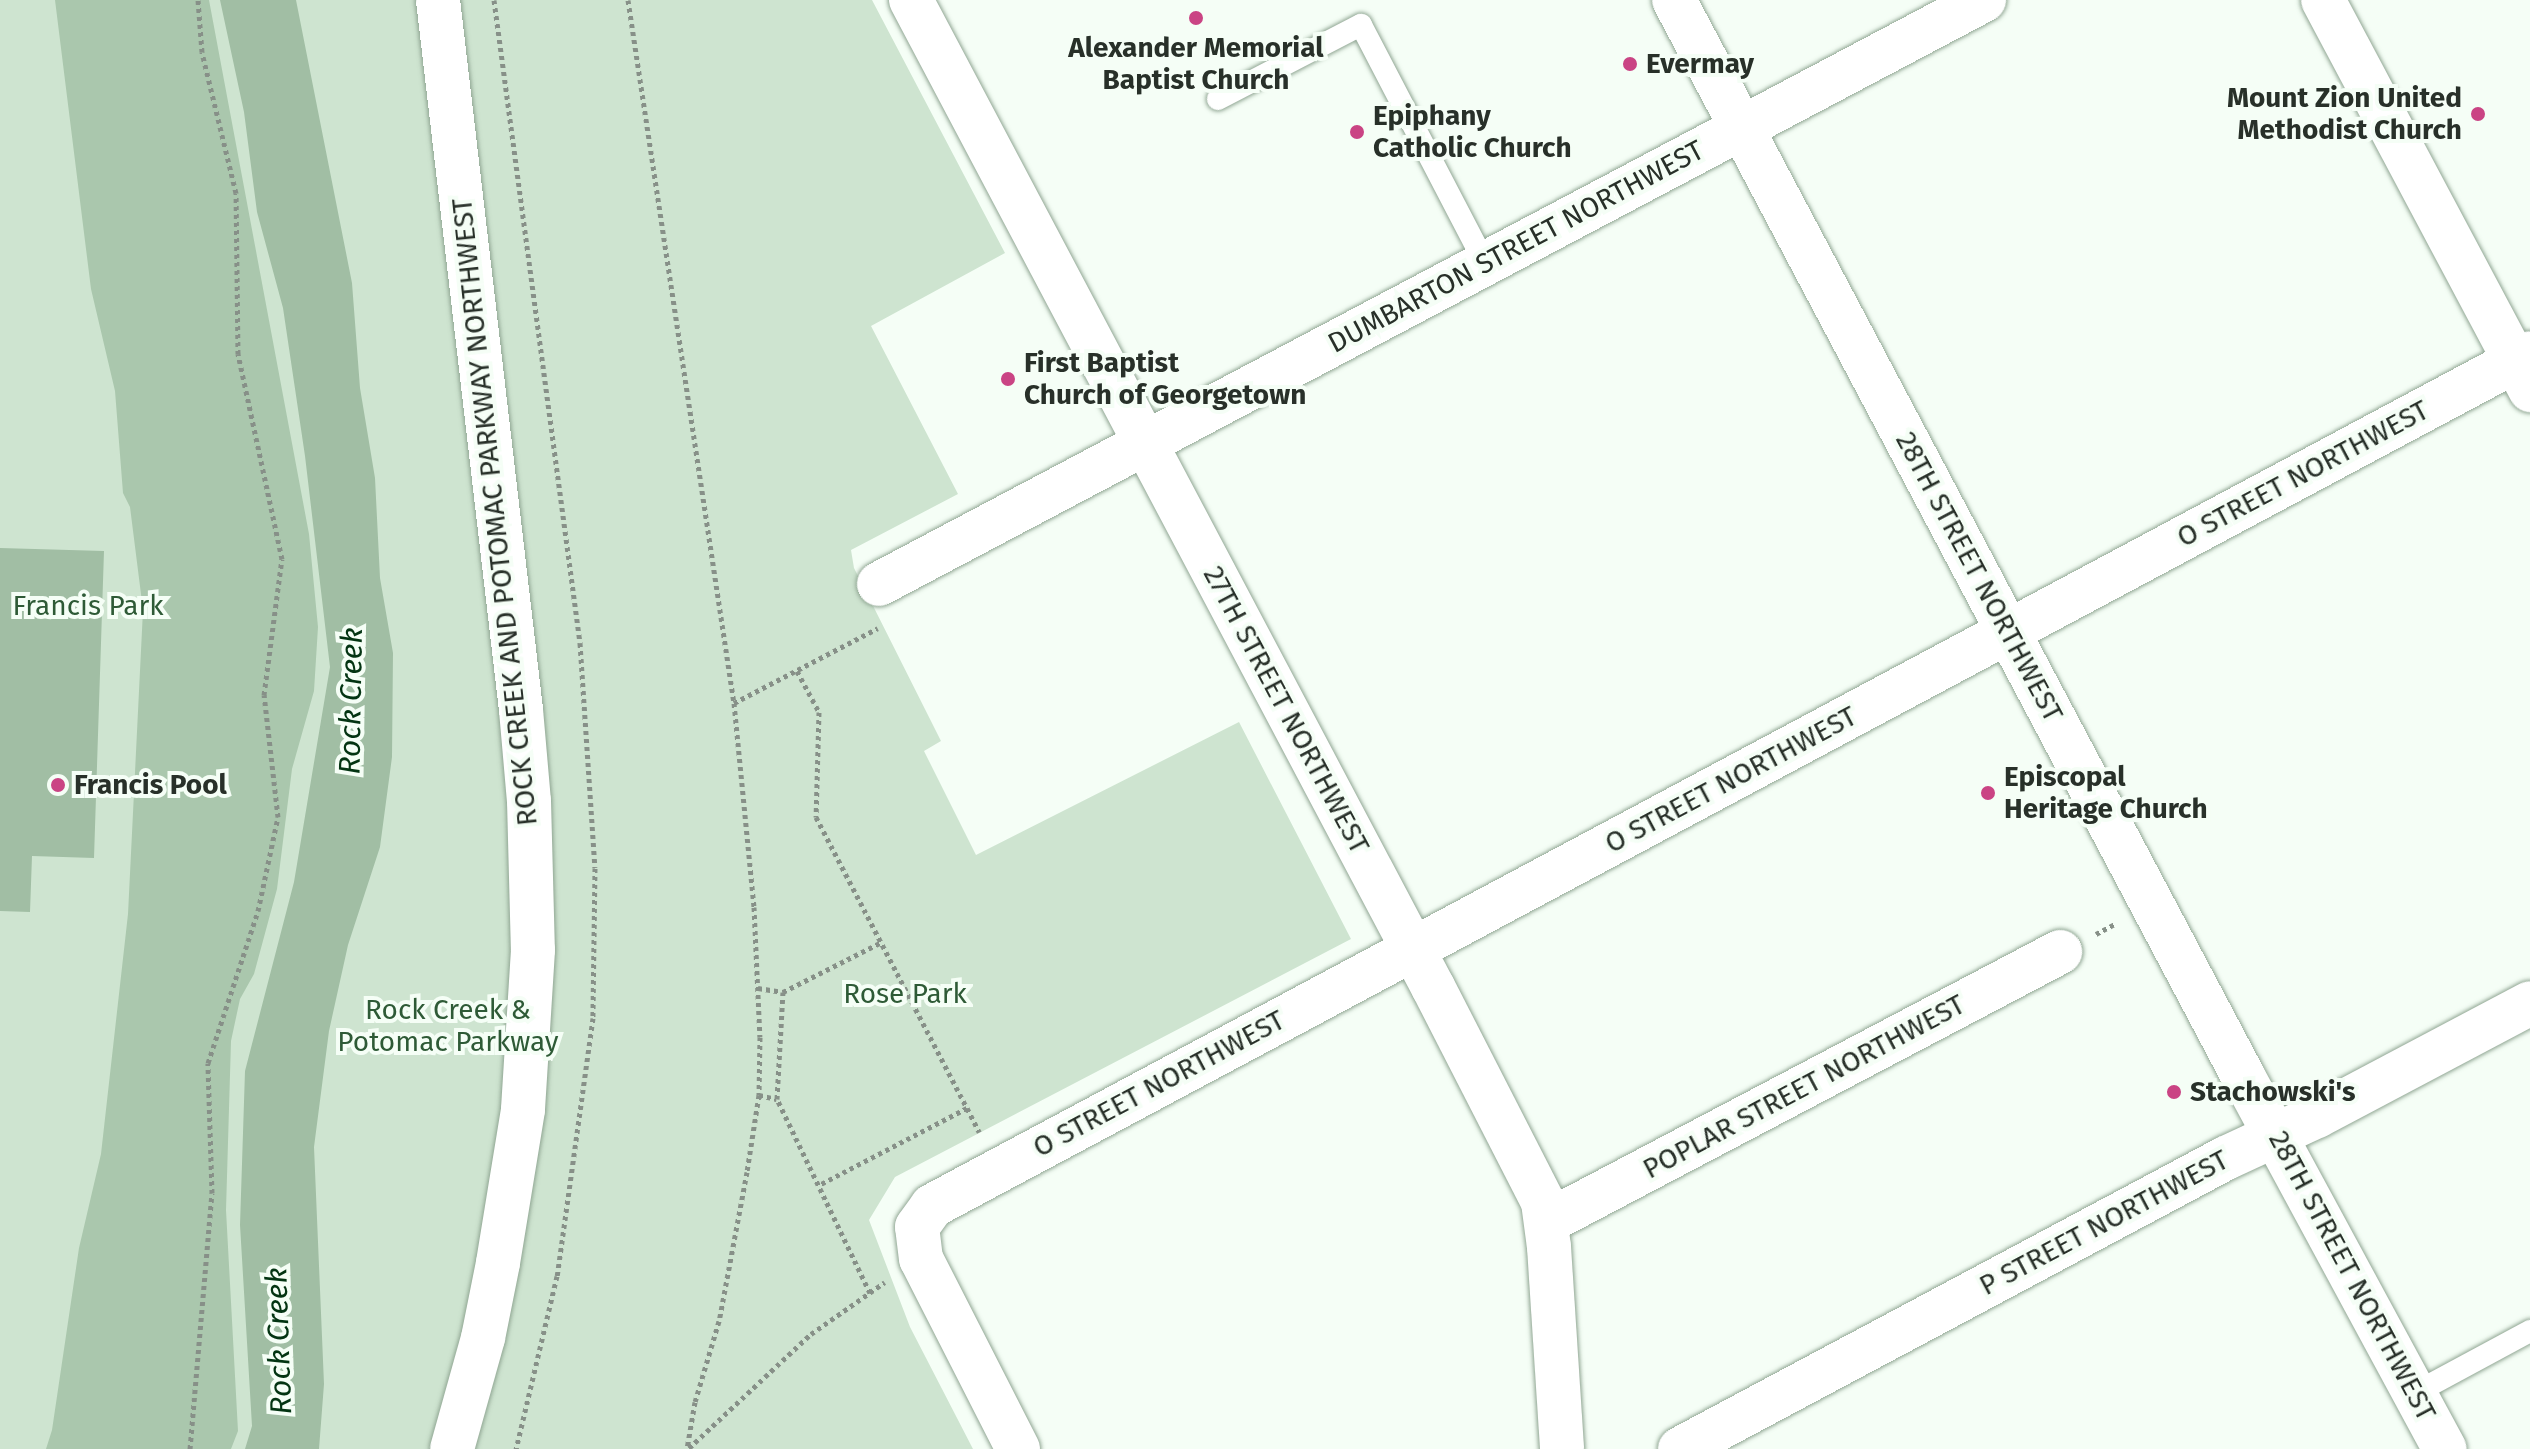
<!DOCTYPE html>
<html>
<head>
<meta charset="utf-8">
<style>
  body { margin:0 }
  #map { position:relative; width:2530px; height:1449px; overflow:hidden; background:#f5fef6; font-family:"Fira Sans",sans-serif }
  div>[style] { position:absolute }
  .green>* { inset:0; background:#cee4d0 }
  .forest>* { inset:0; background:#aac7ad }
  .water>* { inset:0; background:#a1bea4 }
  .path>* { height:5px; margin-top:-2.5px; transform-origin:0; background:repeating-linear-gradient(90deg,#879088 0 4px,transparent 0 8px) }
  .roads { filter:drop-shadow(0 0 2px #90a693) drop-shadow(0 0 2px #90a693) }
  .lane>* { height:22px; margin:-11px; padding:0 11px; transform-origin:11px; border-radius:11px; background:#fff }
  .street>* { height:44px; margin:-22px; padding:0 22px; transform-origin:22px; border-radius:22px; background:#fff }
  .secondary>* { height:44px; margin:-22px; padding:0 22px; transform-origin:22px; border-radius:22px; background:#fff }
  .primary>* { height:44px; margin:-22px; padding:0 22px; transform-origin:22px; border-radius:22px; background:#fff }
  .dots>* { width:22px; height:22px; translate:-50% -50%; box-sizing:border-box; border:4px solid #f5fef6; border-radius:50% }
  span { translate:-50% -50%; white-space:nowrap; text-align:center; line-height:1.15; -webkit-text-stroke:8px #f5fef6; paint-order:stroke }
  .poi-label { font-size:28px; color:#283029; font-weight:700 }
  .left { translate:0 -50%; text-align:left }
  .right { translate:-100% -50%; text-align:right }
  .street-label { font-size:28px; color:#283029 }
  .park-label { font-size:28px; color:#2e5a36 }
  .water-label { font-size:30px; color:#033412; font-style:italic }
</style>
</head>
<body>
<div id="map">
  <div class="green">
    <div style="clip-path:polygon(0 0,872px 0,1005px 253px,871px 326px,958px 494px,851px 550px,854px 568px,941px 741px,924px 751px,976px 855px,1239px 722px,1351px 939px,895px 1177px,869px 1220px,910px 1327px,973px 1449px,0 1449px)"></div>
  </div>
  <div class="forest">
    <div style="clip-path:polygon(55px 0,209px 0,309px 534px,318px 627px,314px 691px,292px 769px,277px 889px,254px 974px,240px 999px,231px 1041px,226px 1210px,238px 1431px,231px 1449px,46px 1449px,52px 1430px,79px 1248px,101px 1154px,128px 914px,143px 610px,130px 507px,123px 493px,115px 391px,91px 289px)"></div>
  </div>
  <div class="water">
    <div style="clip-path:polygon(220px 0,296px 0,352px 283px,360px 388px,375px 478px,380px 578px,393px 653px,392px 757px,380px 847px,348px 945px,329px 1031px,314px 1147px,324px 1384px,319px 1449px,245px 1449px,252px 1426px,240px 1225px,245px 1071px,294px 882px,330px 667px,305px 456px,283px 308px,257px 212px,244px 112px)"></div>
    <div style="clip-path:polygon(0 548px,104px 551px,94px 858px,32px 856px,30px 912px,0 911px)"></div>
  </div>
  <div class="path">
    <div style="left:494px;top:0;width:649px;rotate:82.38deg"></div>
    <div style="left:580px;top:643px;width:225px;rotate:86.2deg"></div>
    <div style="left:595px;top:868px;width:150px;rotate:90.8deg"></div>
    <div style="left:593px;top:1018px;width:260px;rotate:97.9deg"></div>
    <div style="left:557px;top:1276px;width:178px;rotate:103.3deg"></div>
    <div style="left:628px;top:0;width:711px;rotate:81.43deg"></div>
    <div style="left:734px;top:703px;width:205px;rotate:84.4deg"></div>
    <div style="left:754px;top:907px;width:130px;rotate:87.4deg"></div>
    <div style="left:760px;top:1037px;width:58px;rotate:91deg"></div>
    <div style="left:759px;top:1095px;width:78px;rotate:98.9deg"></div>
    <div style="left:747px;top:1172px;width:152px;rotate:100.6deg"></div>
    <div style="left:719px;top:1321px;width:84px;rotate:106.5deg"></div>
    <div style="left:695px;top:1402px;width:48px;rotate:99.7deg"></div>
    <div style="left:797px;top:671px;width:47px;rotate:61.8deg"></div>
    <div style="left:819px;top:712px;width:105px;rotate:91.6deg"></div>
    <div style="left:816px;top:817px;width:328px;rotate:62.6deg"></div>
    <div style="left:967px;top:1108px;width:167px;rotate:152.5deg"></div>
    <div style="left:734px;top:703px;width:162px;rotate:-27.5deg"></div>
    <div style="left:2096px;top:934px;width:21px;rotate:-28deg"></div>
    <div style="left:758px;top:988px;width:25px;rotate:9deg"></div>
    <div style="left:759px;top:1095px;width:18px;rotate:13deg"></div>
    <div style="left:967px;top:1108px;width:27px;rotate:63deg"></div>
    <div style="left:870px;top:1293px;width:215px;rotate:-115.6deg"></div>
    <div style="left:777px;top:1099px;width:107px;rotate:-86.8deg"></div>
    <div style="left:783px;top:992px;width:109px;rotate:-26.8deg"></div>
    <div style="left:689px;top:1448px;width:167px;rotate:-43.1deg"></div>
    <div style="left:811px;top:1334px;width:90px;rotate:-35.1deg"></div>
    <div style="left:190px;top:1449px;width:257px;rotate:-85.1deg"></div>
    <div style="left:212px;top:1193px;width:130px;rotate:-91.8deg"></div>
    <div style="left:208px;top:1063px;width:160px;rotate:-71.8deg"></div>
    <div style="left:258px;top:911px;width:96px;rotate:-78deg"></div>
    <div style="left:278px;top:817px;width:123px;rotate:-96.5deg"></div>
    <div style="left:264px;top:695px;width:137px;rotate:-82.5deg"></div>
    <div style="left:282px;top:559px;width:210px;rotate:-102.1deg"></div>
    <div style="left:238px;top:354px;width:161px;rotate:-90.7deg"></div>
    <div style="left:236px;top:193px;width:145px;rotate:-103.6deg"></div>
    <div style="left:202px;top:52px;width:52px;rotate:-94.4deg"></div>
  </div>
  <div class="roads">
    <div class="lane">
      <div style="left:1218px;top:99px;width:161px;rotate:-27.4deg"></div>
      <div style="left:1361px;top:25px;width:268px;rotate:62.5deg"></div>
      <div style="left:2415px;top:1393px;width:131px;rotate:-28.3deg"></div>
    </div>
    <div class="street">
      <div style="left:911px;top:0;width:1117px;rotate:62.13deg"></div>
      <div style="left:1433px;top:987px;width:242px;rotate:62.9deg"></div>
      <div style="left:1543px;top:1202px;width:45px;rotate:82.4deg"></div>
      <div style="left:1549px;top:1247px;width:202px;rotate:86.3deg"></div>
      <div style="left:1674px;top:0;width:1219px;rotate:62.13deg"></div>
      <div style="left:2244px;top:1078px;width:422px;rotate:61.6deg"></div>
      <div style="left:2323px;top:0;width:442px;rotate:62deg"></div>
      <div style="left:879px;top:584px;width:1250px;rotate:-27.86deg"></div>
      <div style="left:1547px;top:1222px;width:580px;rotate:-27.76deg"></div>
      <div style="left:1018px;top:1449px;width:213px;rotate:-117deg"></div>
      <div style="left:921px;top:1259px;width:32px;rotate:-97deg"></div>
      <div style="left:917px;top:1227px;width:26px;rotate:-54deg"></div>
      <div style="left:932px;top:1206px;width:1811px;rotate:-28.09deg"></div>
    </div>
    <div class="secondary">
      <div style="left:1680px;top:1449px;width:619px;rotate:-28.06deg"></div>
      <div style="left:2226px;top:1158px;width:100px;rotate:-24.8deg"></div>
      <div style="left:2317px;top:1116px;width:241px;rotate:-27.9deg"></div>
    </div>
    <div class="primary">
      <div style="left:438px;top:0;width:715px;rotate:83.33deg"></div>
      <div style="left:521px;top:710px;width:91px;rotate:85deg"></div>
      <div style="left:529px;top:801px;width:149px;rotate:88.5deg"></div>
      <div style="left:533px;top:950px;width:160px;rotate:93.6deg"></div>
      <div style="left:523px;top:1110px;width:155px;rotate:99.3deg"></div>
      <div style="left:498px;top:1263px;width:76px;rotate:101.3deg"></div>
      <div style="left:483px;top:1338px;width:115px;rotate:105.6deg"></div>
    </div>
  </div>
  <div class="dots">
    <div style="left:1196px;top:18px;background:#ca4484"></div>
    <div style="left:1630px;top:64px;background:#ca4484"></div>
    <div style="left:2478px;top:114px;background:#ca4484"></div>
    <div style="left:1357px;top:132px;background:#ca4484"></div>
    <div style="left:1008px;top:379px;background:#ca4484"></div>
    <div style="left:58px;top:785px;background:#ca4484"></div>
    <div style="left:1988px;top:793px;background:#ca4484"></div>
    <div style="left:2174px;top:1092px;background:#ca4484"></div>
  </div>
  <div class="poi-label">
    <span style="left:1196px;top:64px">Alexander Memorial<br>Baptist Church</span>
    <span class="left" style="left:1646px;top:64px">Evermay</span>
    <span class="right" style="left:2462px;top:114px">Mount Zion United<br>Methodist Church</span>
    <span class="left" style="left:1373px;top:132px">Epiphany<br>Catholic Church</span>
    <span class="left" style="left:1024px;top:379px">First Baptist<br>Church of Georgetown</span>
    <span class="left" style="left:2004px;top:793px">Episcopal<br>Heritage Church</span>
    <span class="left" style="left:74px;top:785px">Francis Pool</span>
    <span class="left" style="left:2190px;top:1092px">Stachowski's</span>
  </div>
  <div class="street-label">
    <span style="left:1516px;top:247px;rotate:-28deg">DUMBARTON STREET NORTHWEST</span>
    <span style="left:2303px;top:474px;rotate:-28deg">O STREET NORTHWEST</span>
    <span style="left:495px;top:512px;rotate:-96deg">ROCK CREEK AND POTOMAC PARKWAY NORTHWEST</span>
    <span style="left:1979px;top:577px;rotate:62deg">28TH STREET NORTHWEST</span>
    <span style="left:1286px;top:710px;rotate:62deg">27TH STREET NORTHWEST</span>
    <span style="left:1731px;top:780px;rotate:-28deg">O STREET NORTHWEST</span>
    <span style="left:1159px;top:1084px;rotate:-28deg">O STREET NORTHWEST</span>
    <span style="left:1804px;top:1087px;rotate:-28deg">POPLAR STREET NORTHWEST</span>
    <span style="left:2104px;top:1223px;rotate:-28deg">P STREET NORTHWEST</span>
    <span style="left:2352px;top:1276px;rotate:62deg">28TH STREET NORTHWEST</span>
  </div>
  <div class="park-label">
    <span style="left:88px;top:606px">Francis Park</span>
    <span style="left:905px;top:994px">Rose Park</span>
    <span style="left:448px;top:1026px">Rock Creek &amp;<br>Potomac Parkway</span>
  </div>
  <div class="water-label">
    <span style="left:351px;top:701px;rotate:-89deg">Rock Creek</span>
    <span style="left:279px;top:1341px;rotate:-92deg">Rock Creek</span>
  </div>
</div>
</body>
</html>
